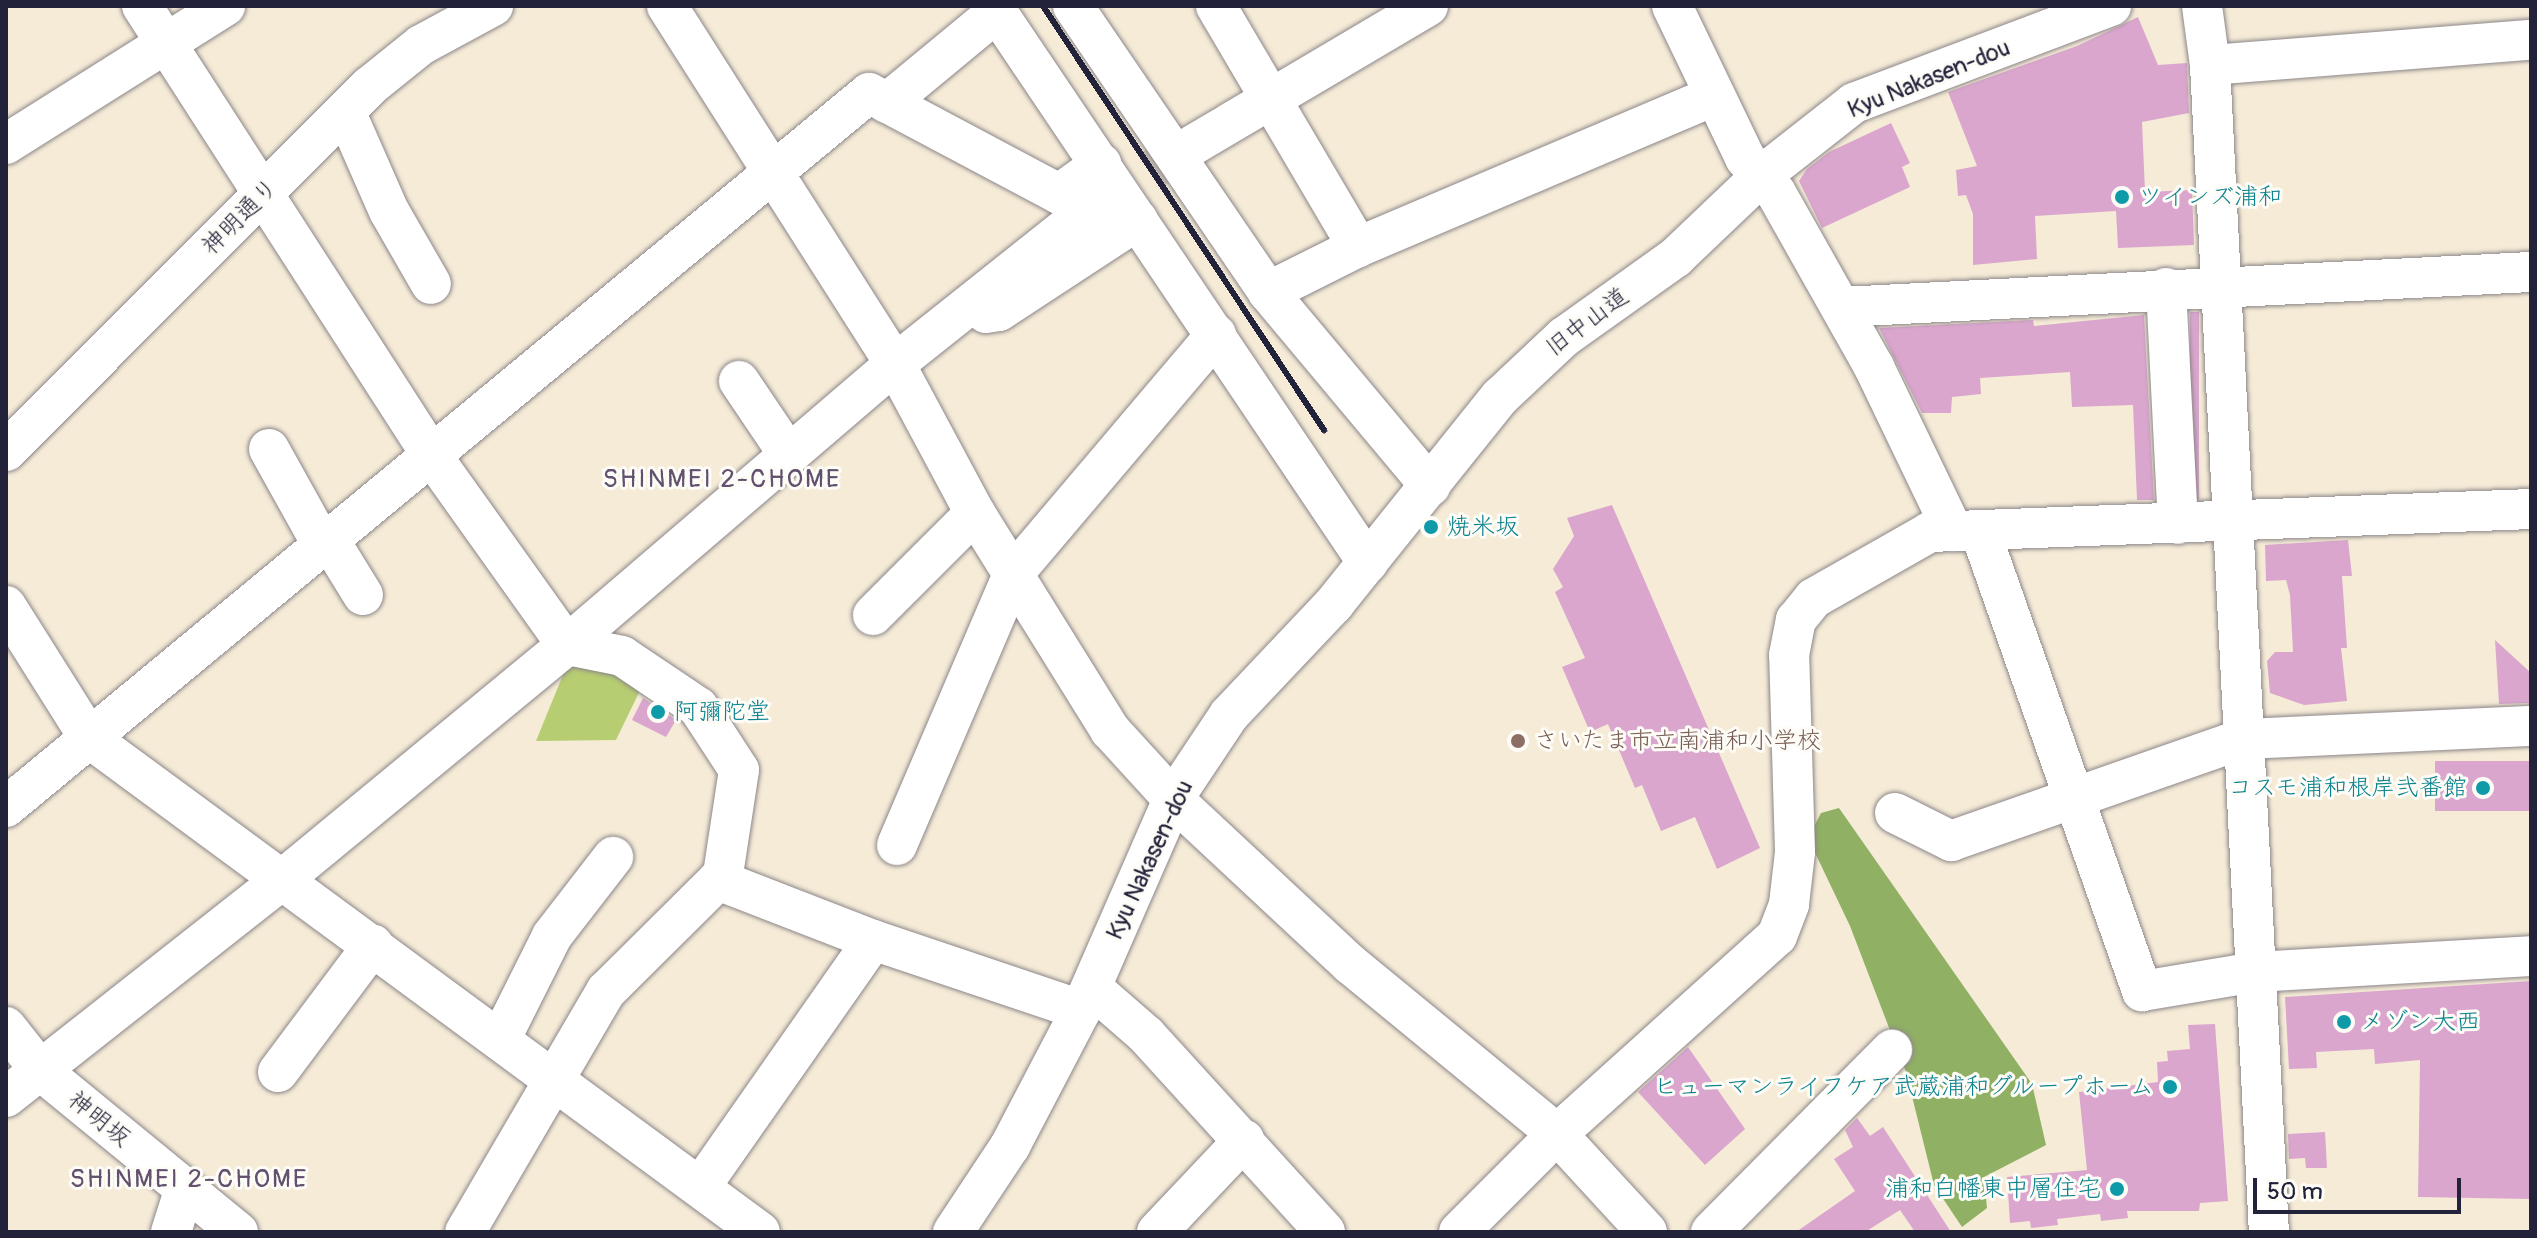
<!DOCTYPE html>
<html>
<head>
<meta charset="utf-8">
<style>
  body { margin:0 }
  #map { position:relative; width:2537px; height:1238px; overflow:hidden; background:#f5ebd7; font-family:Pangolin,"Klee One",sans-serif }
  div>[style] { position:absolute }
  .green>* { inset:0; background:#b6cd72 }
  .forest>* { inset:0; background:#90b064 }
  .building>* { inset:0; background:#daa6ce; transform-origin:0 0 }
  .minor-tunnel>* { height:40px; margin-top:-20px; transform-origin:0; background:repeating-linear-gradient(90deg,#cbc3b8 0 40px,transparent 0 60px) }
  .roads { filter:drop-shadow(0 0 2px #8c8689) drop-shadow(0 0 2px #8c8689) }
  .minor>* { height:40px; margin:-20px; padding:0 20px; transform-origin:20px; border-radius:20px; background:#fff }
  .rail>* { height:6px; margin:-3px; padding:0 3px; transform-origin:3px; border-radius:3px; background:#22223b }
  .dots>* { width:22px; height:22px; translate:-50% -50%; box-sizing:border-box; border:4px solid #fdfcf7; border-radius:50% }
  span { translate:-50% -50%; white-space:nowrap; text-align:center; line-height:1.15; -webkit-text-stroke:6px #fdfcf7; paint-order:stroke }
  .street-label { font-size:24px; color:#22223b }
  .culture-label { font-size:24px; color:#0d838f }
  .left { translate:0 -50%; text-align:left }
  .right { translate:-100% -50%; text-align:right }
  .education-label { font-size:24px; color:#785e54 }
  .neighbourhood-label { font-size:26px; color:#62506e; letter-spacing:2px }
  .frame { position:absolute; inset:0; border:8px solid #22223b; pointer-events:none }
  .scale { position:absolute; left:2253px; top:1178px; width:208px; height:36px; box-sizing:border-box; border:4px solid #22223b; border-top:0; padding-left:10px; font-size:24px; line-height:28px; white-space:nowrap; color:#22223b; -webkit-text-stroke:6px #fdfcf7; paint-order:stroke }
</style>
</head>
<body>
<div id="map">
  <div class="green">
    <div style="clip-path:polygon(567px 665px,622px 670px,644px 682px,616px 740px,536px 741px)"></div>
  </div>
  <div class="forest">
    <div style="clip-path:polygon(1839px 808px,2032px 1084px,2046px 1145px,1984px 1177px,1987px 1208px,1962px 1227px,1934px 1185px,1906px 1072px,1850px 926px,1808px 838px,1821px 813px)"></div>
  </div>
  <div class="building">
    <div style="clip-path:polygon(2138px 17px,2158px 65px,2187px 63px,2189px 113px,2142px 122px,2145px 192px,2192px 190px,2194px 245px,2118px 248px,2116px 211px,2035px 216px,2037px 259px,1973px 265px,1973px 214px,1966px 195px,1958px 196px,1956px 170px,1977px 166px,1948px 92px,2077px 46px)"></div>
    <div style="clip-path:polygon(1891px 123px,1910px 163px,1902px 167px,1910px 187px,1822px 228px,1799px 181px,1807px 169px,1829px 152px)"></div>
    <div style="left:2190px;top:312px;width:9px;height:187px"></div>
    <div style="clip-path:polygon(2144px 315px,2154px 500px,2137px 500px,2133px 405px,2072px 407px,2070px 372px,1980px 378px,1981px 394px,1952px 397px,1951px 413px,1922px 413px,1879px 328px,2033px 320px,2034px 326px)"></div>
    <div style="clip-path:polygon(1612px 505px,1760px 848px,1717px 869px,1695px 817px,1661px 831px,1642px 785px,1635px 788px,1608px 724px,1590px 732px,1562px 667px,1585px 658px,1555px 592px,1563px 587px,1553px 569px,1574px 536px,1567px 518px)"></div>
    <div style="clip-path:polygon(2348px 540px,2352px 576px,2342px 576px,2347px 648px,2341px 648px,2347px 701px,2304px 705px,2270px 693px,2267px 661px,2275px 652px,2293px 652px,2290px 595px,2286px 580px,2266px 581px,2265px 545px)"></div>
    <div style="clip-path:polygon(2495px 640px,2531px 673px,2531px 703px,2499px 704px)"></div>
    <div style="clip-path:polygon(643px 698px,676px 720px,666px 737px,632px 720px)"></div>
    <div style="left:2531px;top:761px;width:50px;height:96px;rotate:90deg"></div>
    <div style="clip-path:polygon(2531px 981px,2530px 1199px,2418px 1197px,2420px 1060px,2375px 1064px,2374px 1049px,2316px 1052px,2317px 1068px,2289px 1069px,2285px 997px)"></div>
    <div style="clip-path:polygon(2215px 1024px,2228px 1201px,2200px 1203px,2199px 1211px,2127px 1211px,2128px 1218px,2101px 1221px,2100px 1214px,2057px 1219px,2058px 1225px,2031px 1228px,2030px 1221px,2010px 1223px,2007px 1177px,2087px 1170px,2079px 1092px,2158px 1082px,2157px 1062px,2168px 1061px,2167px 1051px,2190px 1049px,2188px 1025px)"></div>
    <div style="clip-path:polygon(1688px 1047px,1745px 1129px,1705px 1165px,1638px 1092px)"></div>
    <div style="clip-path:polygon(1857px 1118px,1870px 1136px,1883px 1127px,1951px 1232px,1915px 1232px,1900px 1210px,1865px 1232px,1796px 1232px,1855px 1191px,1834px 1159px,1853px 1147px,1845px 1130px)"></div>
    <div style="clip-path:polygon(2325px 1132px,2327px 1168px,2306px 1168px,2305px 1158px,2289px 1159px,2288px 1134px)"></div>
  </div>
  <div class="minor-tunnel">
    <div style="left:1100px;top:201px;width:109px;rotate:-31.1deg"></div>
  </div>
  <div class="roads">
    <div class="minor">
      <div style="left:142px;top:6px;width:535px;rotate:57.2deg"></div>
      <div style="left:432px;top:456px;width:232px;rotate:54.5deg"></div>
      <div style="left:567px;top:645px;width:56px;rotate:11.3deg"></div>
      <div style="left:622px;top:656px;width:92px;rotate:33.9deg"></div>
      <div style="left:698px;top:707px;width:75px;rotate:56.9deg"></div>
      <div style="left:739px;top:770px;width:106px;rotate:98.7deg"></div>
      <div style="left:723px;top:875px;width:165px;rotate:135.2deg"></div>
      <div style="left:606px;top:991px;width:279px;rotate:120.3deg"></div>
      <div style="left:667px;top:6px;width:424px;rotate:57.5deg"></div>
      <div style="left:895px;top:364px;width:169px;rotate:61.8deg"></div>
      <div style="left:975px;top:513px;width:256px;rotate:58.1deg"></div>
      <div style="left:1110px;top:730px;width:93px;rotate:47.6deg"></div>
      <div style="left:1173px;top:799px;width:242px;rotate:43deg"></div>
      <div style="left:1350px;top:964px;width:268px;rotate:39.4deg"></div>
      <div style="left:1557px;top:1134px;width:133px;rotate:47.4deg"></div>
      <div style="left:1073px;top:6px;width:346px;rotate:55.7deg"></div>
      <div style="left:1268px;top:292px;width:253px;rotate:50.1deg"></div>
      <div style="left:1216px;top:6px;width:280px;rotate:59.5deg"></div>
      <div style="left:1672px;top:6px;width:169px;rotate:64.3deg"></div>
      <div style="left:1745px;top:158px;width:47px;rotate:48.5deg"></div>
      <div style="left:1776px;top:193px;width:200px;rotate:60.6deg"></div>
      <div style="left:1874px;top:367px;width:182px;rotate:64.3deg"></div>
      <div style="left:2202px;top:6px;width:60px;rotate:82.3deg"></div>
      <div style="left:2210px;top:65px;width:1168px;rotate:87.11deg"></div>
      <div style="left:2210px;top:65px;width:322px;rotate:-4.5deg"></div>
      <div style="left:887px;top:103px;width:143px;rotate:-39.6deg"></div>
      <div style="left:997px;top:12px;width:664px;rotate:56.05deg"></div>
      <div style="left:345px;top:111px;width:109px;rotate:66.3deg"></div>
      <div style="left:389px;top:211px;width:84px;rotate:60.1deg"></div>
      <div style="left:6px;top:144px;width:259px;rotate:-32.2deg"></div>
      <div style="left:1193px;top:145px;width:273px;rotate:-30.6deg"></div>
      <div style="left:2166px;top:288px;width:236px;rotate:87.1deg"></div>
      <div style="left:1268px;top:292px;width:101px;rotate:-26.6deg"></div>
      <div style="left:1358px;top:247px;width:384px;rotate:-23deg"></div>
      <div style="left:1842px;top:307px;width:690px;rotate:-2.91deg"></div>
      <div style="left:986px;top:313px;width:13px;rotate:-9deg"></div>
      <div style="left:999px;top:311px;width:166px;rotate:-33.2deg"></div>
      <div style="left:739px;top:381px;width:89px;rotate:56deg"></div>
      <div style="left:269px;top:449px;width:113px;rotate:60.9deg"></div>
      <div style="left:6px;top:451px;width:515px;rotate:-45.08deg"></div>
      <div style="left:370px;top:86px;width:65px;rotate:-38.8deg"></div>
      <div style="left:421px;top:45px;width:82px;rotate:-28.4deg"></div>
      <div style="left:1980px;top:531px;width:488px;rotate:70.6deg"></div>
      <div style="left:2142px;top:991px;width:115px;rotate:-9.5deg"></div>
      <div style="left:2255px;top:972px;width:276px;rotate:-3.3deg"></div>
      <div style="left:331px;top:543px;width:61px;rotate:58.4deg"></div>
      <div style="left:6px;top:606px;width:156px;rotate:57.8deg"></div>
      <div style="left:89px;top:738px;width:833px;rotate:36.36deg"></div>
      <div style="left:873px;top:615px;width:144px;rotate:-45deg"></div>
      <div style="left:6px;top:807px;width:1120px;rotate:-39.6deg"></div>
      <div style="left:869px;top:93px;width:215px;rotate:28deg"></div>
      <div style="left:1059px;top:194px;width:52px;rotate:-35.5deg"></div>
      <div style="left:1895px;top:813px;width:63px;rotate:26.6deg"></div>
      <div style="left:1951px;top:841px;width:309px;rotate:-19.3deg"></div>
      <div style="left:2243px;top:739px;width:288px;rotate:-2.6deg"></div>
      <div style="left:897px;top:845px;width:295px;rotate:-66.8deg"></div>
      <div style="left:1013px;top:574px;width:314px;rotate:-49.7deg"></div>
      <div style="left:718px;top:880px;width:166px;rotate:21.2deg"></div>
      <div style="left:873px;top:940px;width:219px;rotate:18.6deg"></div>
      <div style="left:1092px;top:988px;width:72px;rotate:41deg"></div>
      <div style="left:1146px;top:1035px;width:266px;rotate:47.7deg"></div>
      <div style="left:6px;top:1027px;width:55px;rotate:51.7deg"></div>
      <div style="left:40px;top:1070px;width:256px;rotate:39.3deg"></div>
      <div style="left:501px;top:1038px;width:114px;rotate:-63.4deg"></div>
      <div style="left:552px;top:936px;width:100px;rotate:-52.3deg"></div>
      <div style="left:278px;top:1072px;width:159px;rotate:-53.2deg"></div>
      <div style="left:6px;top:1097px;width:352px;rotate:-38.2deg"></div>
      <div style="left:283px;top:879px;width:368px;rotate:-39.5deg"></div>
      <div style="left:567px;top:645px;width:432px;rotate:-40.6deg"></div>
      <div style="left:895px;top:364px;width:262px;rotate:-38.5deg"></div>
      <div style="left:701px;top:1186px;width:300px;rotate:-55deg"></div>
      <div style="left:171px;top:1232px;width:46px;rotate:-72.3deg"></div>
      <div style="left:953px;top:1232px;width:103px;rotate:-56.5deg"></div>
      <div style="left:1010px;top:1146px;width:153px;rotate:-62.4deg"></div>
      <div style="left:1081px;top:1010px;width:230px;rotate:-66.4deg"></div>
      <div style="left:1173px;top:799px;width:101px;rotate:-56.3deg"></div>
      <div style="left:1229px;top:715px;width:153px;rotate:-46.6deg"></div>
      <div style="left:1334px;top:604px;width:265px;rotate:-51.3deg"></div>
      <div style="left:1500px;top:397px;width:88px;rotate:-43.2deg"></div>
      <div style="left:1564px;top:337px;width:138px;rotate:-35.5deg"></div>
      <div style="left:1676px;top:257px;width:117px;rotate:-43.6deg"></div>
      <div style="left:1761px;top:176px;width:118px;rotate:-38.1deg"></div>
      <div style="left:1854px;top:103px;width:275px;rotate:-20.7deg"></div>
      <div style="left:1157px;top:1232px;width:127px;rotate:-46.6deg"></div>
      <div style="left:1459px;top:1232px;width:139px;rotate:-45deg"></div>
      <div style="left:1557px;top:1134px;width:296px;rotate:-42deg"></div>
      <div style="left:1777px;top:936px;width:34px;rotate:-69deg"></div>
      <div style="left:1789px;top:904px;width:52px;rotate:-83.4deg"></div>
      <div style="left:1795px;top:852px;width:197px;rotate:-91.7deg"></div>
      <div style="left:1789px;top:655px;width:36px;rotate:-79deg"></div>
      <div style="left:1796px;top:620px;width:28px;rotate:-51deg"></div>
      <div style="left:1814px;top:598px;width:133px;rotate:-29.6deg"></div>
      <div style="left:1930px;top:532px;width:601px;rotate:-2.19deg"></div>
      <div style="left:1711px;top:1232px;width:257px;rotate:-45.2deg"></div>
    </div>
  </div>
  <div class="rail">
    <div style="left:1043px;top:6px;width:509px;rotate:56.47deg"></div>
  </div>
  <div class="dots">
    <div style="left:2122px;top:197px;background:#0f9aa8"></div>
    <div style="left:1431px;top:527px;background:#0f9aa8"></div>
    <div style="left:658px;top:712px;background:#0f9aa8"></div>
    <div style="left:1518px;top:741px;background:#8d6e63"></div>
    <div style="left:2483px;top:788px;background:#0f9aa8"></div>
    <div style="left:2344px;top:1022px;background:#0f9aa8"></div>
    <div style="left:2170px;top:1087px;background:#0f9aa8"></div>
    <div style="left:2117px;top:1189px;background:#0f9aa8"></div>
  </div>
  <div class="street-label">
    <span style="left:1929px;top:79px;rotate:-22deg">Kyu Nakasen-dou</span>
    <span style="left:240px;top:217px;rotate:-45deg">神明通り</span>
    <span style="left:1587px;top:322px;rotate:-37deg">旧中山道</span>
    <span style="left:1150px;top:860px;rotate:-65deg">Kyu Nakasen-dou</span>
    <span style="left:99px;top:1119px;rotate:39deg">神明坂</span>
  </div>
  <div class="culture-label">
    <span class="left" style="left:2138px;top:197px">ツインズ浦和</span>
    <span class="left" style="left:1447px;top:527px">焼米坂</span>
    <span class="left" style="left:674px;top:712px">阿彌陀堂</span>
    <span class="right" style="left:2467px;top:788px">コスモ浦和根岸弐番館</span>
    <span class="left" style="left:2360px;top:1022px">メゾン大西</span>
    <span class="right" style="left:2154px;top:1087px">ヒューマンライフケア武蔵浦和グループホーム</span>
    <span class="right" style="left:2101px;top:1189px">浦和白幡東中層住宅</span>
  </div>
  <div class="education-label">
    <span class="left" style="left:1534px;top:741px">さいたま市立南浦和小学校</span>
  </div>
  <div class="neighbourhood-label">
    <span style="left:722px;top:480px">SHINMEI 2-CHOME</span>
    <span style="left:189px;top:1180px">SHINMEI 2-CHOME</span>
  </div>
  <div class="frame"></div>
  <div class="scale">50 m</div>
</div>
</body>
</html>
